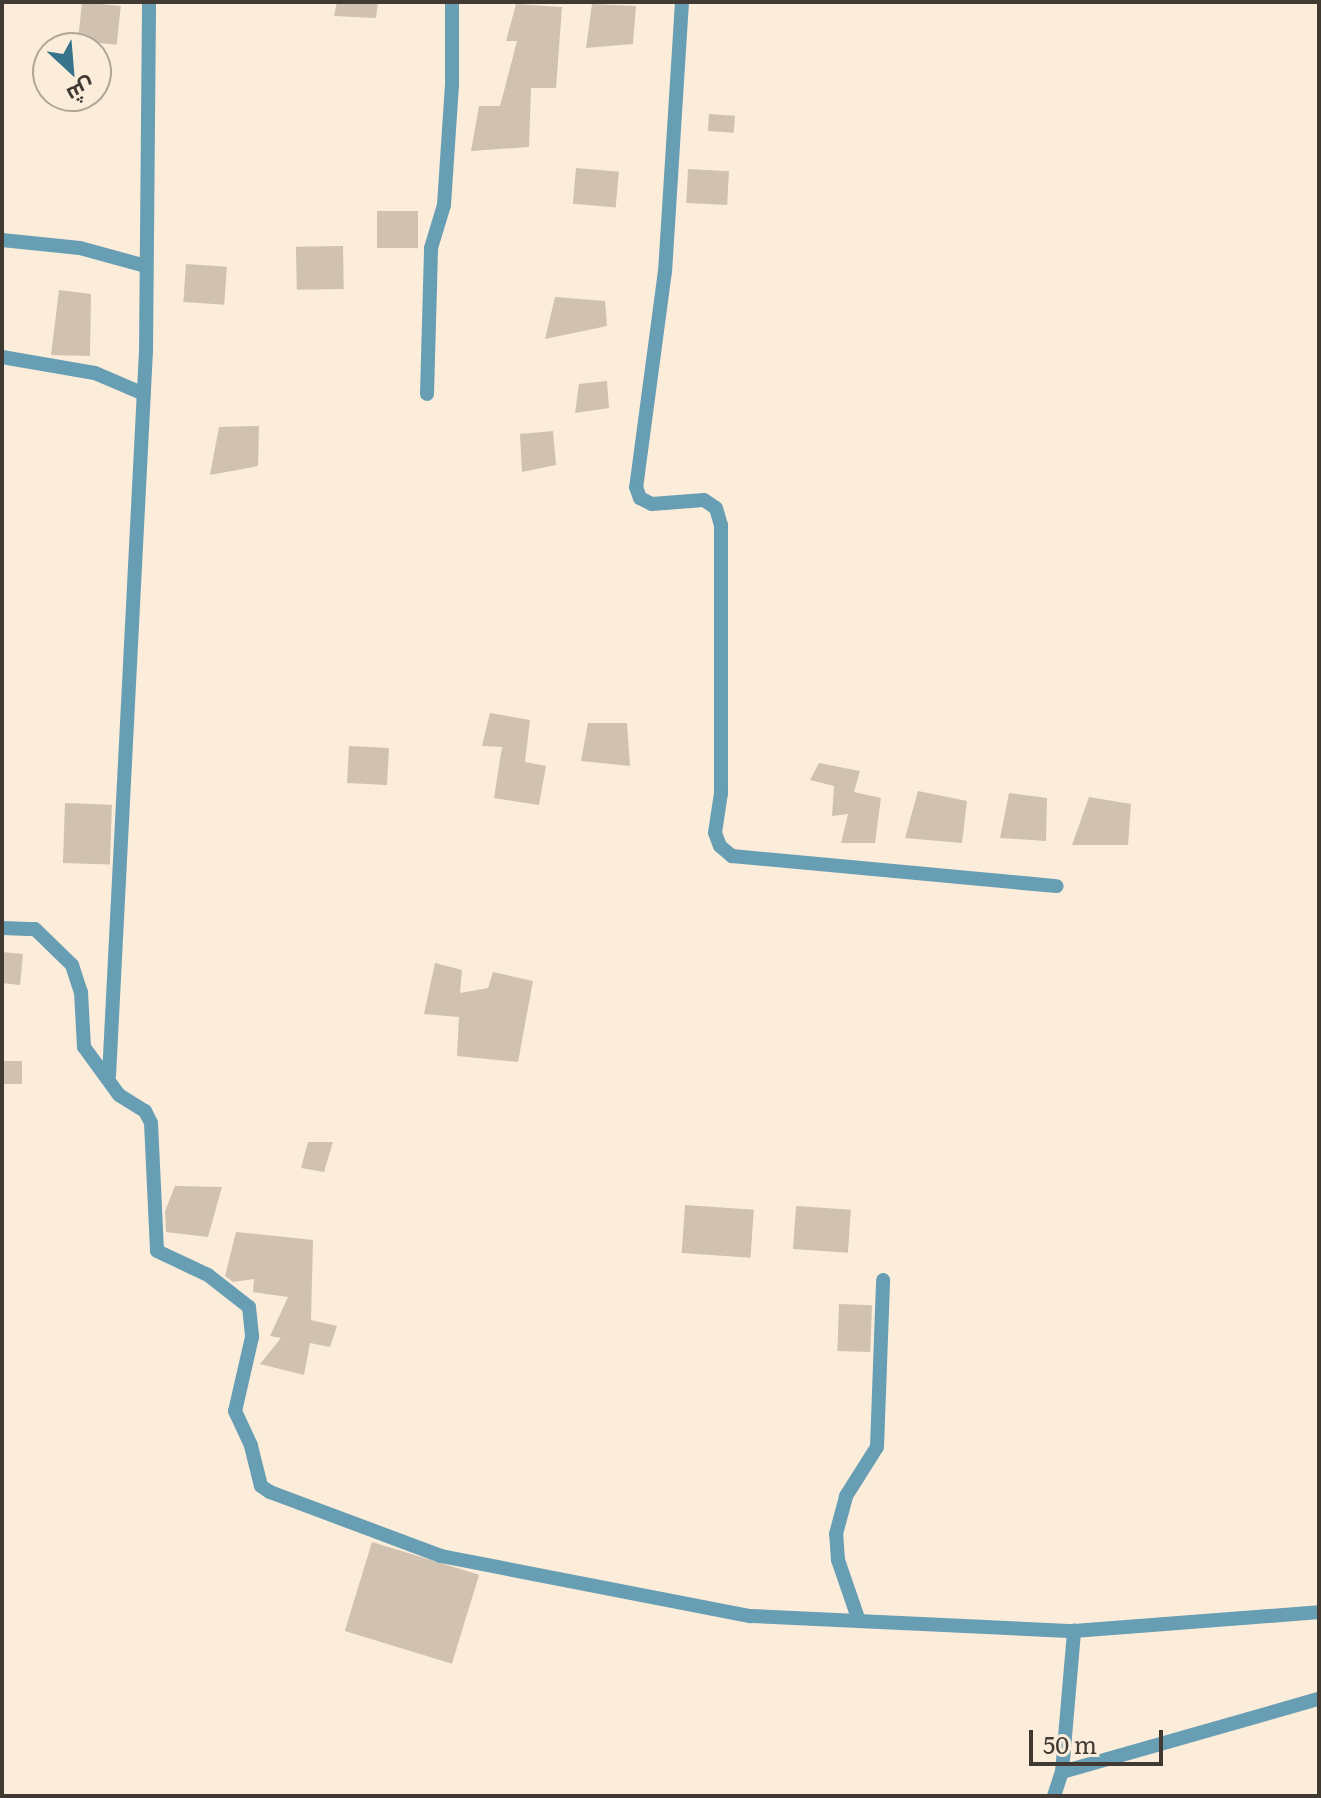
<!DOCTYPE html>
<html>
<head>
<meta charset="utf-8">
<style>
  body { margin:0 }
  #map { position:relative; width:1321px; height:1798px; overflow:hidden; background:#fceddb; font-family:Literata,Cairo,serif }
  div>[style] { position:absolute }
  .building>* { inset:0; background:#d0c1b0; transform-origin:0 0 }
  .minor>* { height:14px; margin:-7px; padding:0 7px; transform-origin:7px; border-radius:7px; background:#679eb3 }
  span { translate:-50% -50%; white-space:nowrap; text-align:center; line-height:1.15; -webkit-text-stroke:6px #fceddb; paint-order:stroke }
  .frame { position:absolute; inset:0; border:4px solid #403a33; pointer-events:none }
  .north { position:absolute; left:32px; top:32px; width:80px; height:80px; box-sizing:border-box; background:#fceddb; border:2px solid #b1a598; border-radius:50%; rotate:154deg; font-size:22px; font-weight:700; line-height:32px; text-align:center; color:#403a33 }
  .north::after { content:''; display:block; margin:auto; width:28px; height:36px; background:#37748b; clip-path:polygon(50% 0,100% 100%,50% 72%,0 100%) }
  .scale { position:absolute; left:1029px; top:1730px; width:134px; height:36px; box-sizing:border-box; border:4px solid #403a33; border-top:0; padding-left:10px; font-size:24px; line-height:28px; white-space:nowrap; color:#403a33; -webkit-text-stroke:6px #fceddb; paint-order:stroke }
</style>
</head>
<body>
<div id="map">
  <div class="building">
    <div style="left:82px;top:2px;width:39px;height:39px;rotate:6deg"></div>
    <div style="clip-path:polygon(337px 2px,378px 2px,376px 18px,334px 16px)"></div>
    <div style="clip-path:polygon(516px 4px,562px 7px,556px 88px,531px 88px,529px 147px,471px 151px,479px 106px,500px 106px,517px 41px,506px 41px)"></div>
    <div style="clip-path:polygon(592px 4px,636px 6px,633px 44px,586px 48px)"></div>
    <div style="left:709px;top:114px;width:26px;height:17px;rotate:4deg"></div>
    <div style="left:576px;top:168px;width:43px;height:36px;rotate:5deg"></div>
    <div style="left:688px;top:169px;width:41px;height:34px;rotate:3deg"></div>
    <div style="left:377px;top:211px;width:41px;height:37px"></div>
    <div style="left:343px;top:246px;width:43px;height:47px;rotate:89deg"></div>
    <div style="left:186px;top:264px;width:41px;height:38px;rotate:4deg"></div>
    <div style="clip-path:polygon(59px 290px,91px 294px,90px 356px,51px 355px)"></div>
    <div style="clip-path:polygon(555px 297px,605px 301px,607px 326px,545px 339px)"></div>
    <div style="clip-path:polygon(607px 381px,609px 408px,575px 413px,579px 384px)"></div>
    <div style="clip-path:polygon(259px 426px,258px 466px,210px 475px,219px 427px)"></div>
    <div style="clip-path:polygon(553px 431px,556px 465px,522px 472px,520px 434px)"></div>
    <div style="clip-path:polygon(490px 713px,530px 720px,525px 762px,546px 766px,539px 805px,494px 798px,502px 747px,482px 746px)"></div>
    <div style="clip-path:polygon(588px 723px,627px 723px,630px 766px,581px 761px)"></div>
    <div style="left:349px;top:746px;width:40px;height:37px;rotate:3deg"></div>
    <div style="clip-path:polygon(819px 763px,860px 771px,854px 792px,881px 798px,875px 843px,841px 843px,848px 814px,832px 816px,834px 786px,810px 780px)"></div>
    <div style="clip-path:polygon(918px 791px,967px 801px,962px 843px,905px 838px)"></div>
    <div style="clip-path:polygon(1009px 793px,1047px 798px,1046px 841px,1000px 838px)"></div>
    <div style="clip-path:polygon(1089px 797px,1131px 804px,1128px 845px,1072px 845px)"></div>
    <div style="left:65px;top:803px;width:47px;height:60px;rotate:2deg"></div>
    <div style="clip-path:polygon(2px 952px,23px 954px,20px 985px,2px 983px)"></div>
    <div style="clip-path:polygon(435px 963px,462px 970px,460px 993px,488px 988px,493px 972px,533px 981px,518px 1062px,457px 1056px,459px 1017px,424px 1014px)"></div>
    <div style="left:3px;top:1061px;width:19px;height:23px"></div>
    <div style="clip-path:polygon(308px 1142px,333px 1142px,324px 1172px,301px 1168px)"></div>
    <div style="clip-path:polygon(175px 1186px,222px 1187px,208px 1237px,166px 1232px,165px 1211px)"></div>
    <div style="left:685px;top:1205px;width:69px;height:48px;rotate:4deg"></div>
    <div style="left:796px;top:1206px;width:55px;height:43px;rotate:4deg"></div>
    <div style="clip-path:polygon(236px 1232px,313px 1240px,311px 1320px,337px 1326px,330px 1347px,310px 1343px,304px 1375px,260px 1364px,281px 1338px,270px 1336px,288px 1297px,253px 1292px,254px 1279px,233px 1282px,225px 1276px)"></div>
    <div style="left:839px;top:1304px;width:33px;height:47px;rotate:2deg"></div>
    <div style="left:372px;top:1542px;width:112px;height:93px;rotate:17deg"></div>
  </div>
  <div class="minor">
    <div style="left:682px;top:2px;width:270px;rotate:93.6deg"></div>
    <div style="left:665px;top:271px;width:218px;rotate:97.6deg"></div>
    <div style="left:636px;top:487px;width:12px;rotate:70deg"></div>
    <div style="left:640px;top:498px;width:13px;rotate:27deg"></div>
    <div style="left:652px;top:504px;width:52px;rotate:-4.4deg"></div>
    <div style="left:704px;top:500px;width:14px;rotate:34deg"></div>
    <div style="left:716px;top:508px;width:18px;rotate:74deg"></div>
    <div style="left:721px;top:525px;width:268px;rotate:90deg"></div>
    <div style="left:721px;top:793px;width:40px;rotate:98.5deg"></div>
    <div style="left:715px;top:833px;width:14px;rotate:69deg"></div>
    <div style="left:720px;top:846px;width:16px;rotate:40deg"></div>
    <div style="left:732px;top:856px;width:326px;rotate:5.3deg"></div>
    <div style="left:2px;top:240px;width:78px;rotate:5.9deg"></div>
    <div style="left:80px;top:248px;width:68px;rotate:15.3deg"></div>
    <div style="left:2px;top:357px;width:94px;rotate:9.8deg"></div>
    <div style="left:95px;top:373px;width:53px;rotate:23.2deg"></div>
    <div style="left:427px;top:394px;width:146px;rotate:-88.4deg"></div>
    <div style="left:431px;top:248px;width:45px;rotate:-73.2deg"></div>
    <div style="left:444px;top:205px;width:119px;rotate:-86.2deg"></div>
    <div style="left:452px;top:86px;width:84px;rotate:-90deg"></div>
    <div style="left:2px;top:928px;width:33px;rotate:2deg"></div>
    <div style="left:35px;top:929px;width:52px;rotate:44.2deg"></div>
    <div style="left:72px;top:965px;width:28px;rotate:72deg"></div>
    <div style="left:81px;top:992px;width:55px;rotate:86.9deg"></div>
    <div style="left:84px;top:1047px;width:59px;rotate:53.9deg"></div>
    <div style="left:119px;top:1095px;width:31px;rotate:32deg"></div>
    <div style="left:145px;top:1111px;width:13px;rotate:63deg"></div>
    <div style="left:151px;top:1123px;width:128px;rotate:87.3deg"></div>
    <div style="left:157px;top:1251px;width:56px;rotate:25.2deg"></div>
    <div style="left:208px;top:1275px;width:52px;rotate:38deg"></div>
    <div style="left:249px;top:1307px;width:30px;rotate:84deg"></div>
    <div style="left:252px;top:1337px;width:76px;rotate:102.9deg"></div>
    <div style="left:235px;top:1411px;width:38px;rotate:65deg"></div>
    <div style="left:251px;top:1446px;width:41px;rotate:76deg"></div>
    <div style="left:261px;top:1486px;width:11px;rotate:34deg"></div>
    <div style="left:270px;top:1492px;width:183px;rotate:20.5deg"></div>
    <div style="left:441px;top:1556px;width:316px;rotate:11deg"></div>
    <div style="left:751px;top:1616px;width:323px;rotate:2.7deg"></div>
    <div style="left:1074px;top:1631px;width:246px;rotate:-4.4deg"></div>
    <div style="left:109px;top:1076px;width:726px;rotate:-87.08deg"></div>
    <div style="left:146px;top:351px;width:349px;rotate:-89.5deg"></div>
    <div style="left:859px;top:1621px;width:65px;rotate:-109deg"></div>
    <div style="left:838px;top:1560px;width:26px;rotate:-94deg"></div>
    <div style="left:836px;top:1534px;width:39px;rotate:-75deg"></div>
    <div style="left:846px;top:1496px;width:58px;rotate:-57.7deg"></div>
    <div style="left:877px;top:1447px;width:167px;rotate:-87.9deg"></div>
    <div style="left:1062px;top:1772px;width:267px;rotate:-15.9deg"></div>
    <div style="left:1054px;top:1796px;width:25px;rotate:-72deg"></div>
    <div style="left:1062px;top:1772px;width:142px;rotate:-85.1deg"></div>
  </div>
  <div class="frame"></div>
  <div class="north">ش</div>
  <div class="scale">50 m</div>
</div>
</body>
</html>
